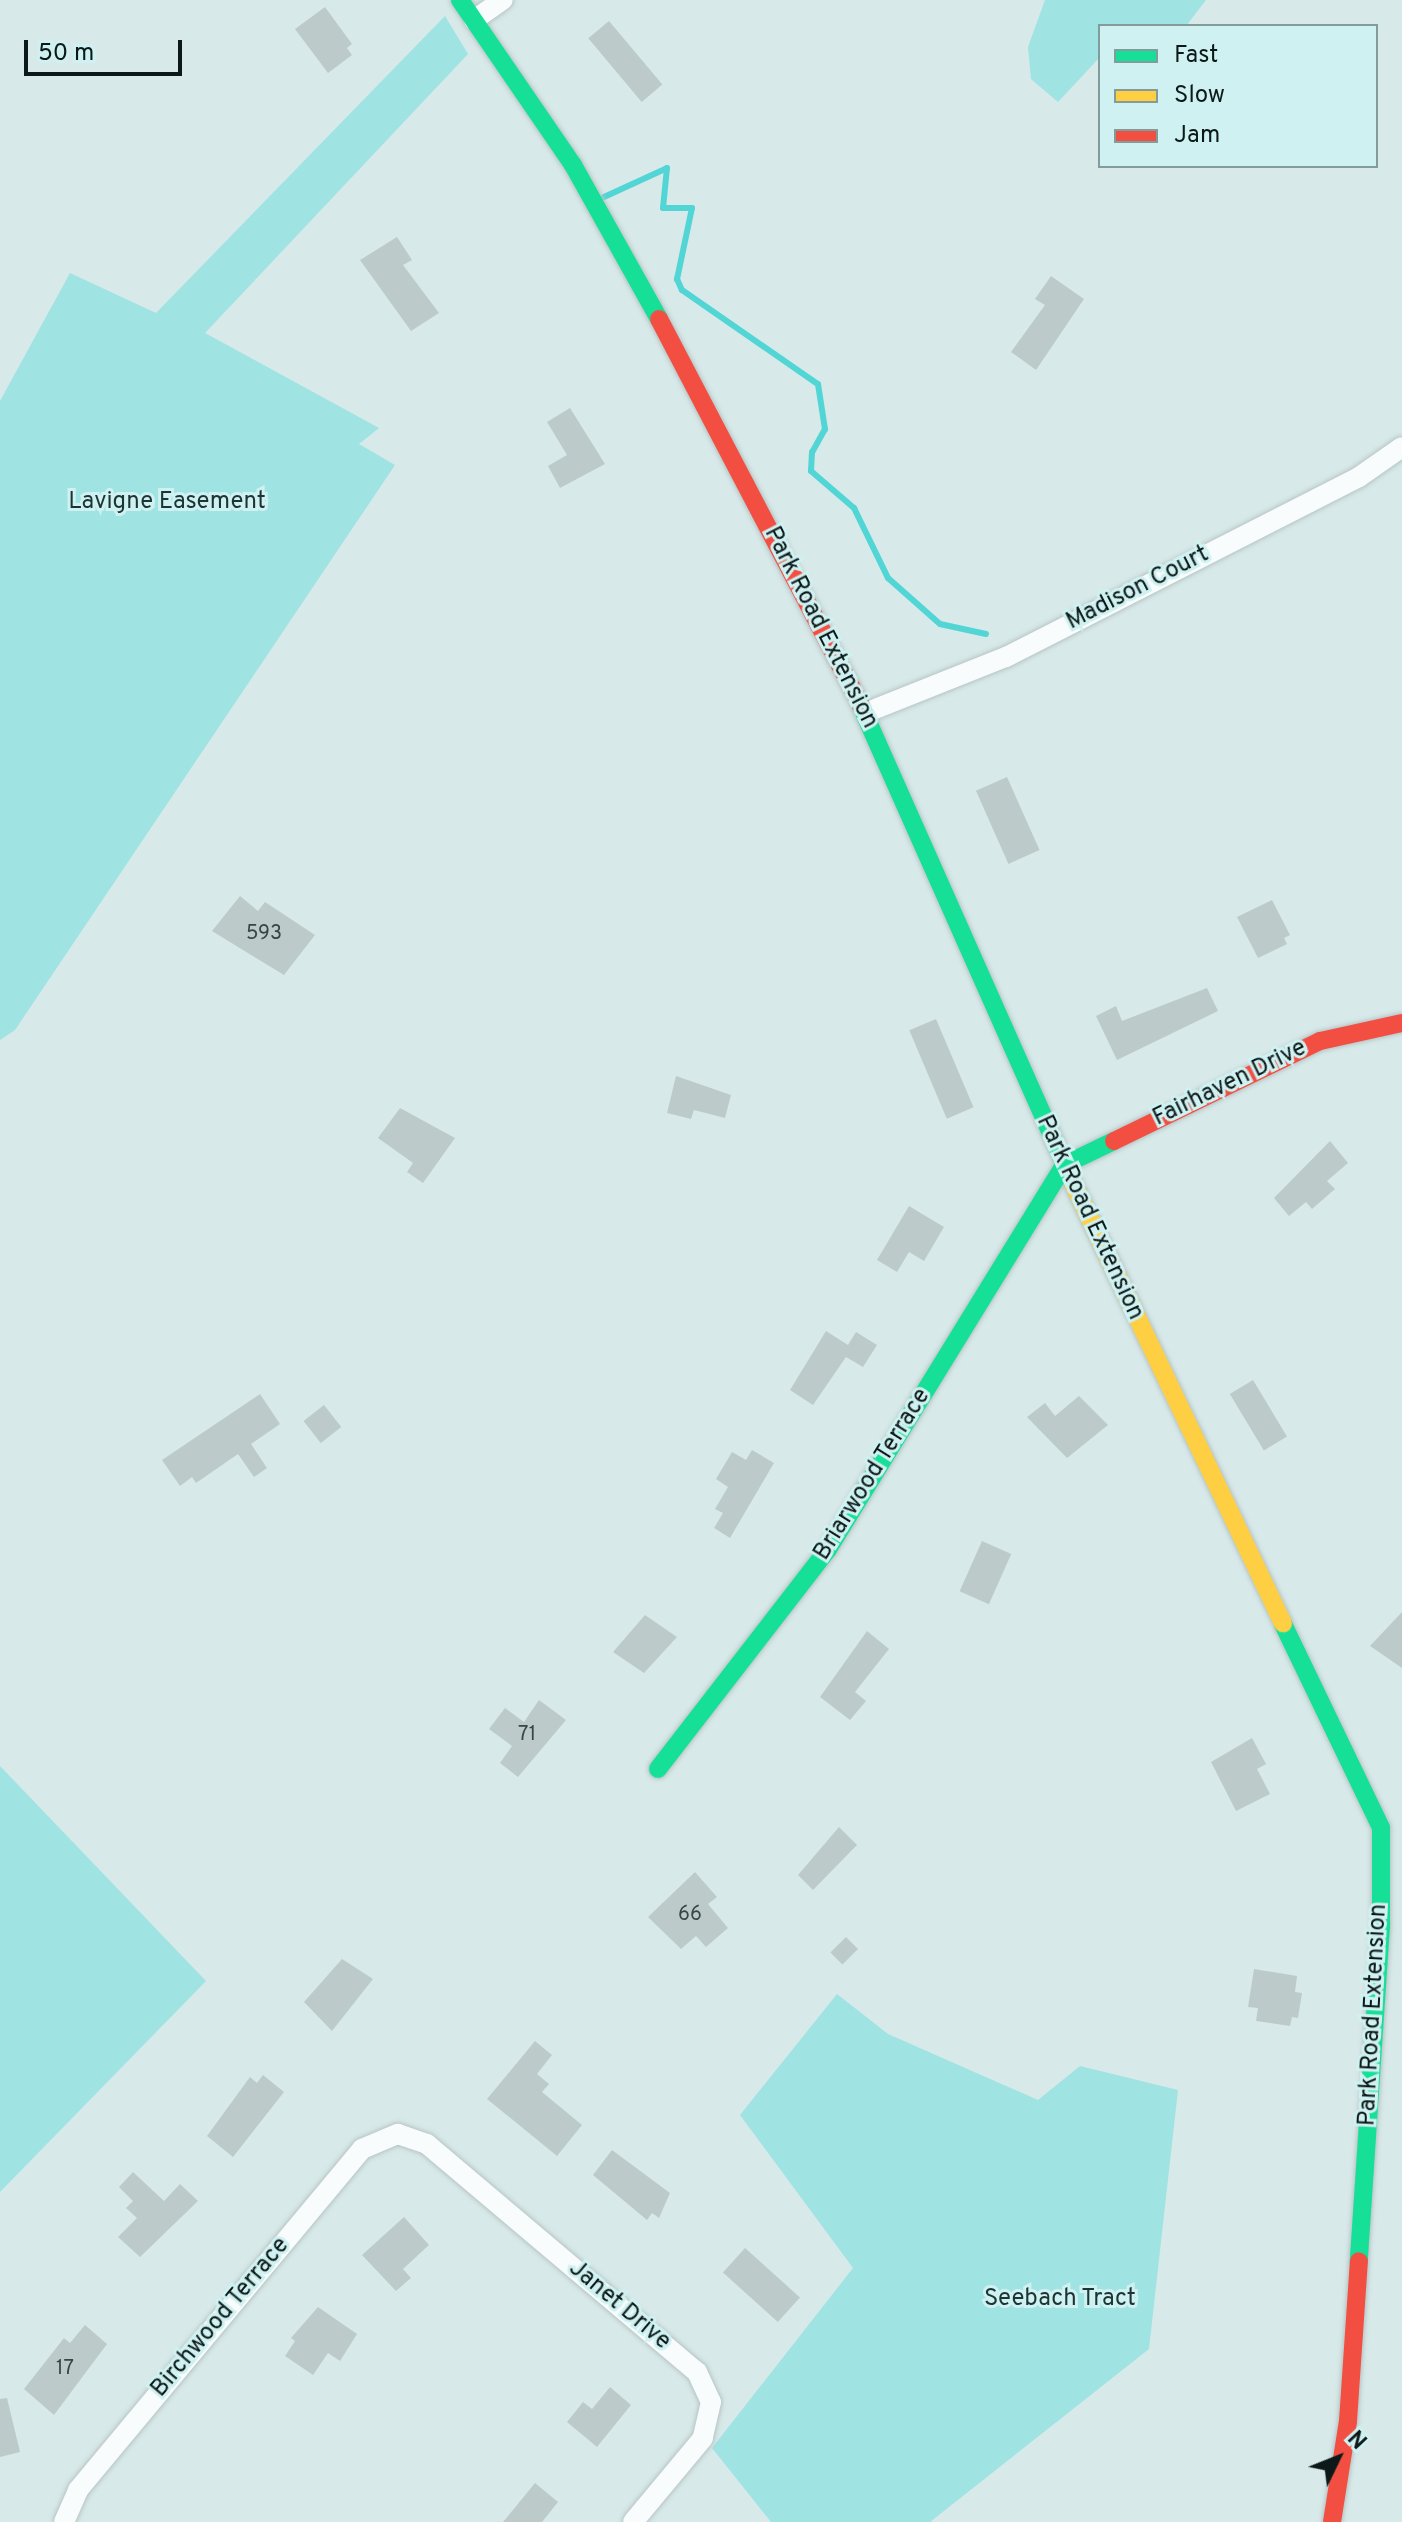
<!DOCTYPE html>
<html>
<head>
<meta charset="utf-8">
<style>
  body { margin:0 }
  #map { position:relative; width:1402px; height:2522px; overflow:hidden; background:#d8e9e9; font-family:Overpass,sans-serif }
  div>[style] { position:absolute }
  .green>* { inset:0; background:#9fe3e3 }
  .stream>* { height:6px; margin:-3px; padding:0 3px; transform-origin:3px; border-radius:3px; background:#52d5d5 }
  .building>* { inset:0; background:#bccaca; transform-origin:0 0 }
  .roads { filter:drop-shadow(0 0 2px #b6c5c4) drop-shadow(0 0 2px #b6c5c4) }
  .street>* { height:20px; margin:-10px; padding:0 10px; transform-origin:10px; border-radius:10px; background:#f9fcfc }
  .fast>* { height:18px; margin:-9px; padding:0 9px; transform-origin:9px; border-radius:9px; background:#16e098 }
  .slow>* { height:18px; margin:-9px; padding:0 9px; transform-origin:9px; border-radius:9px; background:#ffcf43 }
  .jam>* { height:18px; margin:-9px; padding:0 9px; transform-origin:9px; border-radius:9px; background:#f24e42 }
  span { translate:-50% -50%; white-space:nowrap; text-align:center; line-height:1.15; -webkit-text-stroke:6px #d0f1f1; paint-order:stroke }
  .number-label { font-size:20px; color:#394545 }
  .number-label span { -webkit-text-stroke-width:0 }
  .park-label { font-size:24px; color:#1b3434 }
  .street-label { font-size:24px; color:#0d1919 }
  .legend { position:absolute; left:1098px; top:24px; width:280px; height:144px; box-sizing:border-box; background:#d0f1f1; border:2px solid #829b9b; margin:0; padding:10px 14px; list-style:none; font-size:24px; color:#0d1919 }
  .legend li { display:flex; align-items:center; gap:16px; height:40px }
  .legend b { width:40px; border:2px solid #829b9b }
  .north { position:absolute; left:1298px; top:2418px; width:80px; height:80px; -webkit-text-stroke:6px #d0f1f1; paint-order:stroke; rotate:47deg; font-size:22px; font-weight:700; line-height:32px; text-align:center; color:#0d1919 }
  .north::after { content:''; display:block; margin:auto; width:28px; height:36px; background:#0d1919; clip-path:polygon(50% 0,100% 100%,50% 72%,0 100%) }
  .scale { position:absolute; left:24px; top:40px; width:158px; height:36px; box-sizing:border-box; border:4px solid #0d1919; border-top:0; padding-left:10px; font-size:24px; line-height:28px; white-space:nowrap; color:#0d1919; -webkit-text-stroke:6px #d0f1f1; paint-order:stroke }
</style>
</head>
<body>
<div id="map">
  <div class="green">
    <div style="clip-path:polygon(1045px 0,1206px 0,1186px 26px,1100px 26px,1100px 57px,1058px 102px,1031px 79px,1028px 47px)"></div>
    <div style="clip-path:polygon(445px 16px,468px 54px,205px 333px,379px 428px,359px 444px,395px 465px,15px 1030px,0 1040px,0 401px,70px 273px,156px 313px)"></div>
    <div style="clip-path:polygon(0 1766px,206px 1981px,0 2192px)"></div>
    <div style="clip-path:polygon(837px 1994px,888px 2034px,1038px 2100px,1080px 2066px,1178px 2090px,1149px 2349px,930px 2522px,771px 2522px,712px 2448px,853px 2268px,740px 2115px)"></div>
  </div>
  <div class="stream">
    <div style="left:604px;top:197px;width:69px;rotate:-24.7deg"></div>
    <div style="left:667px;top:168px;width:40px;rotate:95.7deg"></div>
    <div style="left:663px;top:208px;width:29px"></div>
    <div style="left:692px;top:208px;width:73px;rotate:101.9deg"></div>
    <div style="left:677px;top:279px;width:12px;rotate:66deg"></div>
    <div style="left:682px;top:290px;width:165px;rotate:34.7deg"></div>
    <div style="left:818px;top:384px;width:46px;rotate:81.2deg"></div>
    <div style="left:825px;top:429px;width:26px;rotate:119deg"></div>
    <div style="left:812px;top:452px;width:19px;rotate:93deg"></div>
    <div style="left:811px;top:471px;width:57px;rotate:40.7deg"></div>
    <div style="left:854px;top:508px;width:78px;rotate:64.1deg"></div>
    <div style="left:888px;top:578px;width:69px;rotate:41.5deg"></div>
    <div style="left:940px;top:624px;width:47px;rotate:12.3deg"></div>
  </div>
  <div class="building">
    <div style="clip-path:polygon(325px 7px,352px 44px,347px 48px,352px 55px,328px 73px,295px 29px)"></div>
    <div style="left:609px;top:21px;width:83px;height:27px;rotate:50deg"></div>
    <div style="clip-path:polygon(397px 237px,412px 260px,403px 265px,439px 313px,411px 331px,360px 260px)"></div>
    <div style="clip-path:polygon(1051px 276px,1084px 299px,1036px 370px,1011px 352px,1045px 305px,1035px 299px)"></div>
    <div style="clip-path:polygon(570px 408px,605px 464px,560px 488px,548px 466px,567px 455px,547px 422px)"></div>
    <div style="left:1007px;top:777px;width:80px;height:34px;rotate:66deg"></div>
    <div style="clip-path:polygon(240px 896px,258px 911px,265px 902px,315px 935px,284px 975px,212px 931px)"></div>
    <div style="clip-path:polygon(1272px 900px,1290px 935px,1284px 938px,1287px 944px,1258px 958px,1237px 917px)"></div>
    <div style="clip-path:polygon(1207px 988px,1218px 1011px,1117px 1060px,1096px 1016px,1116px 1006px,1122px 1021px)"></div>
    <div style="left:936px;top:1019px;width:96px;height:29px;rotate:67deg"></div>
    <div style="clip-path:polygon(676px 1076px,731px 1095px,725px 1118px,694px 1110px,691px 1119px,667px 1113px)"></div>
    <div style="clip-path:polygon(400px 1108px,455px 1138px,423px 1183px,407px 1172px,413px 1163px,378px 1138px)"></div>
    <div style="clip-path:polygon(1330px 1141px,1348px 1163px,1327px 1181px,1335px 1189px,1312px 1209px,1306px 1202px,1289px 1216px,1274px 1198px)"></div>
    <div style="clip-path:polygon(909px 1206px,944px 1227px,924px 1261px,909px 1252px,897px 1272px,877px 1260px)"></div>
    <div style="clip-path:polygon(826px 1331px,848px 1345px,856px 1332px,877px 1345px,863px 1367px,846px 1357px,813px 1405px,790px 1390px)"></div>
    <div style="left:1253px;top:1380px;width:66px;height:27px;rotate:59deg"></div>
    <div style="clip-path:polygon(260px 1394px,280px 1424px,251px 1444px,267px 1468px,254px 1477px,238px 1454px,196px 1483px,192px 1477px,180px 1486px,162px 1460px)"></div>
    <div style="clip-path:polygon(1079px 1396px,1108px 1425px,1067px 1458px,1027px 1417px,1045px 1403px,1055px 1416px)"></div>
    <div style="left:324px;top:1405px;width:28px;height:26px;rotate:52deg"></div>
    <div style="clip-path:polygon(752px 1450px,774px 1463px,730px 1538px,714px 1528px,723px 1513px,715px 1509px,728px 1487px,716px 1479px,732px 1452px,746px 1460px)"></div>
    <div style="left:982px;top:1541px;width:32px;height:55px;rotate:24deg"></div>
    <div style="clip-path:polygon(1402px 1612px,1402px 1668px,1370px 1646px)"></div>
    <div style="clip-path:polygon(645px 1615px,677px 1637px,644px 1673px,613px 1652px)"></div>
    <div style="clip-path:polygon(867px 1631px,889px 1649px,855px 1692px,866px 1701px,850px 1720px,820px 1697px)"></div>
    <div style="clip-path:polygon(539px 1700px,566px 1720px,518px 1777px,500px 1763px,512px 1746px,489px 1729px,505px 1708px,524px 1722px)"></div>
    <div style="clip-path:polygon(1252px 1738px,1266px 1764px,1257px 1769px,1270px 1794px,1236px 1811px,1211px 1762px)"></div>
    <div style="clip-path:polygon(839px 1827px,857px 1845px,813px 1890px,798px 1875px)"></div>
    <div style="clip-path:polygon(695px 1872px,717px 1897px,708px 1904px,728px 1928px,706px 1947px,696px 1936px,681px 1949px,648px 1917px)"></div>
    <div style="left:846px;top:1937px;width:17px;height:22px;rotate:45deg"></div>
    <div style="clip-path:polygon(342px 1959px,373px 1979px,332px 2031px,304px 2002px)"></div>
    <div style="clip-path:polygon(1254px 1969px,1297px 1976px,1295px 1992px,1302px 1993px,1298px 2018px,1292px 2017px,1290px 2026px,1256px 2021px,1258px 2008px,1248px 2007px)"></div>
    <div style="clip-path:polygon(535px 2041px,552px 2055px,537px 2074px,549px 2084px,542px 2092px,582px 2125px,557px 2156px,487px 2099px)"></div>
    <div style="clip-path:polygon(263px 2075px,284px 2092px,233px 2157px,207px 2136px,250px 2077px,257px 2083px)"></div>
    <div style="clip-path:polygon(612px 2150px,670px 2193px,659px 2218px,652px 2213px,647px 2220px,593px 2175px)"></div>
    <div style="clip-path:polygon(133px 2172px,164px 2201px,180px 2184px,198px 2201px,140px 2257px,118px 2237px,137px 2218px,126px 2208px,133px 2201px,119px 2187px)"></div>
    <div style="clip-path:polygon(404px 2217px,429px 2245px,403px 2269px,411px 2278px,396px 2291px,362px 2255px)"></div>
    <div style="left:745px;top:2248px;width:74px;height:33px;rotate:42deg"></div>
    <div style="clip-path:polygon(318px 2307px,357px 2334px,340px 2361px,328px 2353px,313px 2375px,285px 2356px,295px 2341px,291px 2338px)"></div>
    <div style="clip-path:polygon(85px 2325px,107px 2344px,54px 2415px,24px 2389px,64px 2338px,70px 2343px)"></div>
    <div style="clip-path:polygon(610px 2387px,631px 2405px,597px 2447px,567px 2422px,583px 2402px,592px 2409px)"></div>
    <div style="clip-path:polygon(7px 2398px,20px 2452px,0 2457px,0 2399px)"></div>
    <div style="clip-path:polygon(535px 2483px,558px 2502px,542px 2522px,503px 2522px)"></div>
  </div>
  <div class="roads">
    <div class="street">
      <div style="left:474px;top:20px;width:35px;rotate:-35deg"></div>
      <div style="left:865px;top:713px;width:152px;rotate:-21.7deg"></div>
      <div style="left:1006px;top:657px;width:396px;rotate:-27deg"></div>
      <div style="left:1359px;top:477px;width:52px;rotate:-34.9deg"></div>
      <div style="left:64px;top:2522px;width:35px;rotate:-66deg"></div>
      <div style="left:78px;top:2490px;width:444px;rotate:-50.2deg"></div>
      <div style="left:362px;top:2149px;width:39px;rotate:-23deg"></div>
      <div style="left:398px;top:2134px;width:31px;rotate:19deg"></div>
      <div style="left:427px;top:2144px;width:353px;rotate:40.2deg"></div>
      <div style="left:697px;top:2372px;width:33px;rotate:65deg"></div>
      <div style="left:711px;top:2402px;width:37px;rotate:103deg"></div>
      <div style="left:703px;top:2438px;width:109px;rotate:129.8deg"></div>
    </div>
    <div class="fast">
      <div style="left:460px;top:0;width:200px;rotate:55.6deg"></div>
      <div style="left:573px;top:165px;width:176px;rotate:60.8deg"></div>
      <div style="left:861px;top:706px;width:522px;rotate:66.04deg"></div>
      <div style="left:1283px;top:1624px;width:226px;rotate:64.3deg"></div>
      <div style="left:1381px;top:1828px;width:98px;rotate:90deg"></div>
      <div style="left:1381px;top:1926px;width:336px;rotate:93.8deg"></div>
      <div style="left:658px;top:1769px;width:278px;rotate:-52.3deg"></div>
      <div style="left:828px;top:1549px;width:451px;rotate:-58.4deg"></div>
      <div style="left:1064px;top:1165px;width:55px;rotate:-25.6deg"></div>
    </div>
    <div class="slow">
      <div style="left:1073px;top:1183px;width:488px;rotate:64.5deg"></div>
    </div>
    <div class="jam">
      <div style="left:659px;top:319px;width:437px;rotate:62.4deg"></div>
      <div style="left:1114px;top:1141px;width:229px;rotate:-25.9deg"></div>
      <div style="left:1320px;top:1041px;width:84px;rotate:-12.4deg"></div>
      <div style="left:1332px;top:2522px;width:102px;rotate:-81deg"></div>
      <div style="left:1348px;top:2421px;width:160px;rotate:-86.1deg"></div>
    </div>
  </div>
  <div class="number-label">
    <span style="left:264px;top:934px">593</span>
    <span style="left:527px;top:1735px">71</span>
    <span style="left:690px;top:1915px">66</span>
    <span style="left:65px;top:2369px">17</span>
  </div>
  <div class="park-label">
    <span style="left:167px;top:503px">Lavigne Easement</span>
    <span style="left:1060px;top:2300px">Seebach Tract</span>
  </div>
  <div class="street-label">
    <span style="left:1138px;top:589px;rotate:-27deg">Madison Court</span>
    <span style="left:820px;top:628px;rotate:63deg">Park Road Extension</span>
    <span style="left:1230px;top:1084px;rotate:-26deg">Fairhaven Drive</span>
    <span style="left:1089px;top:1218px;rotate:65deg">Park Road Extension</span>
    <span style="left:873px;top:1475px;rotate:-58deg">Briarwood Terrace</span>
    <span style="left:1374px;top:2015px;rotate:-87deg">Park Road Extension</span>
    <span style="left:619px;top:2306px;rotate:40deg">Janet Drive</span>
    <span style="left:221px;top:2318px;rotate:-50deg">Birchwood Terrace</span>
  </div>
  <ul class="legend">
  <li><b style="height:10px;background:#16e098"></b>Fast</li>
  <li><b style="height:10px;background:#ffcf43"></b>Slow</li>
  <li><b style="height:10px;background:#f24e42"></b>Jam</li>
  </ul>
  <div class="north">N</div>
  <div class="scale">50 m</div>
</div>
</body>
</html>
